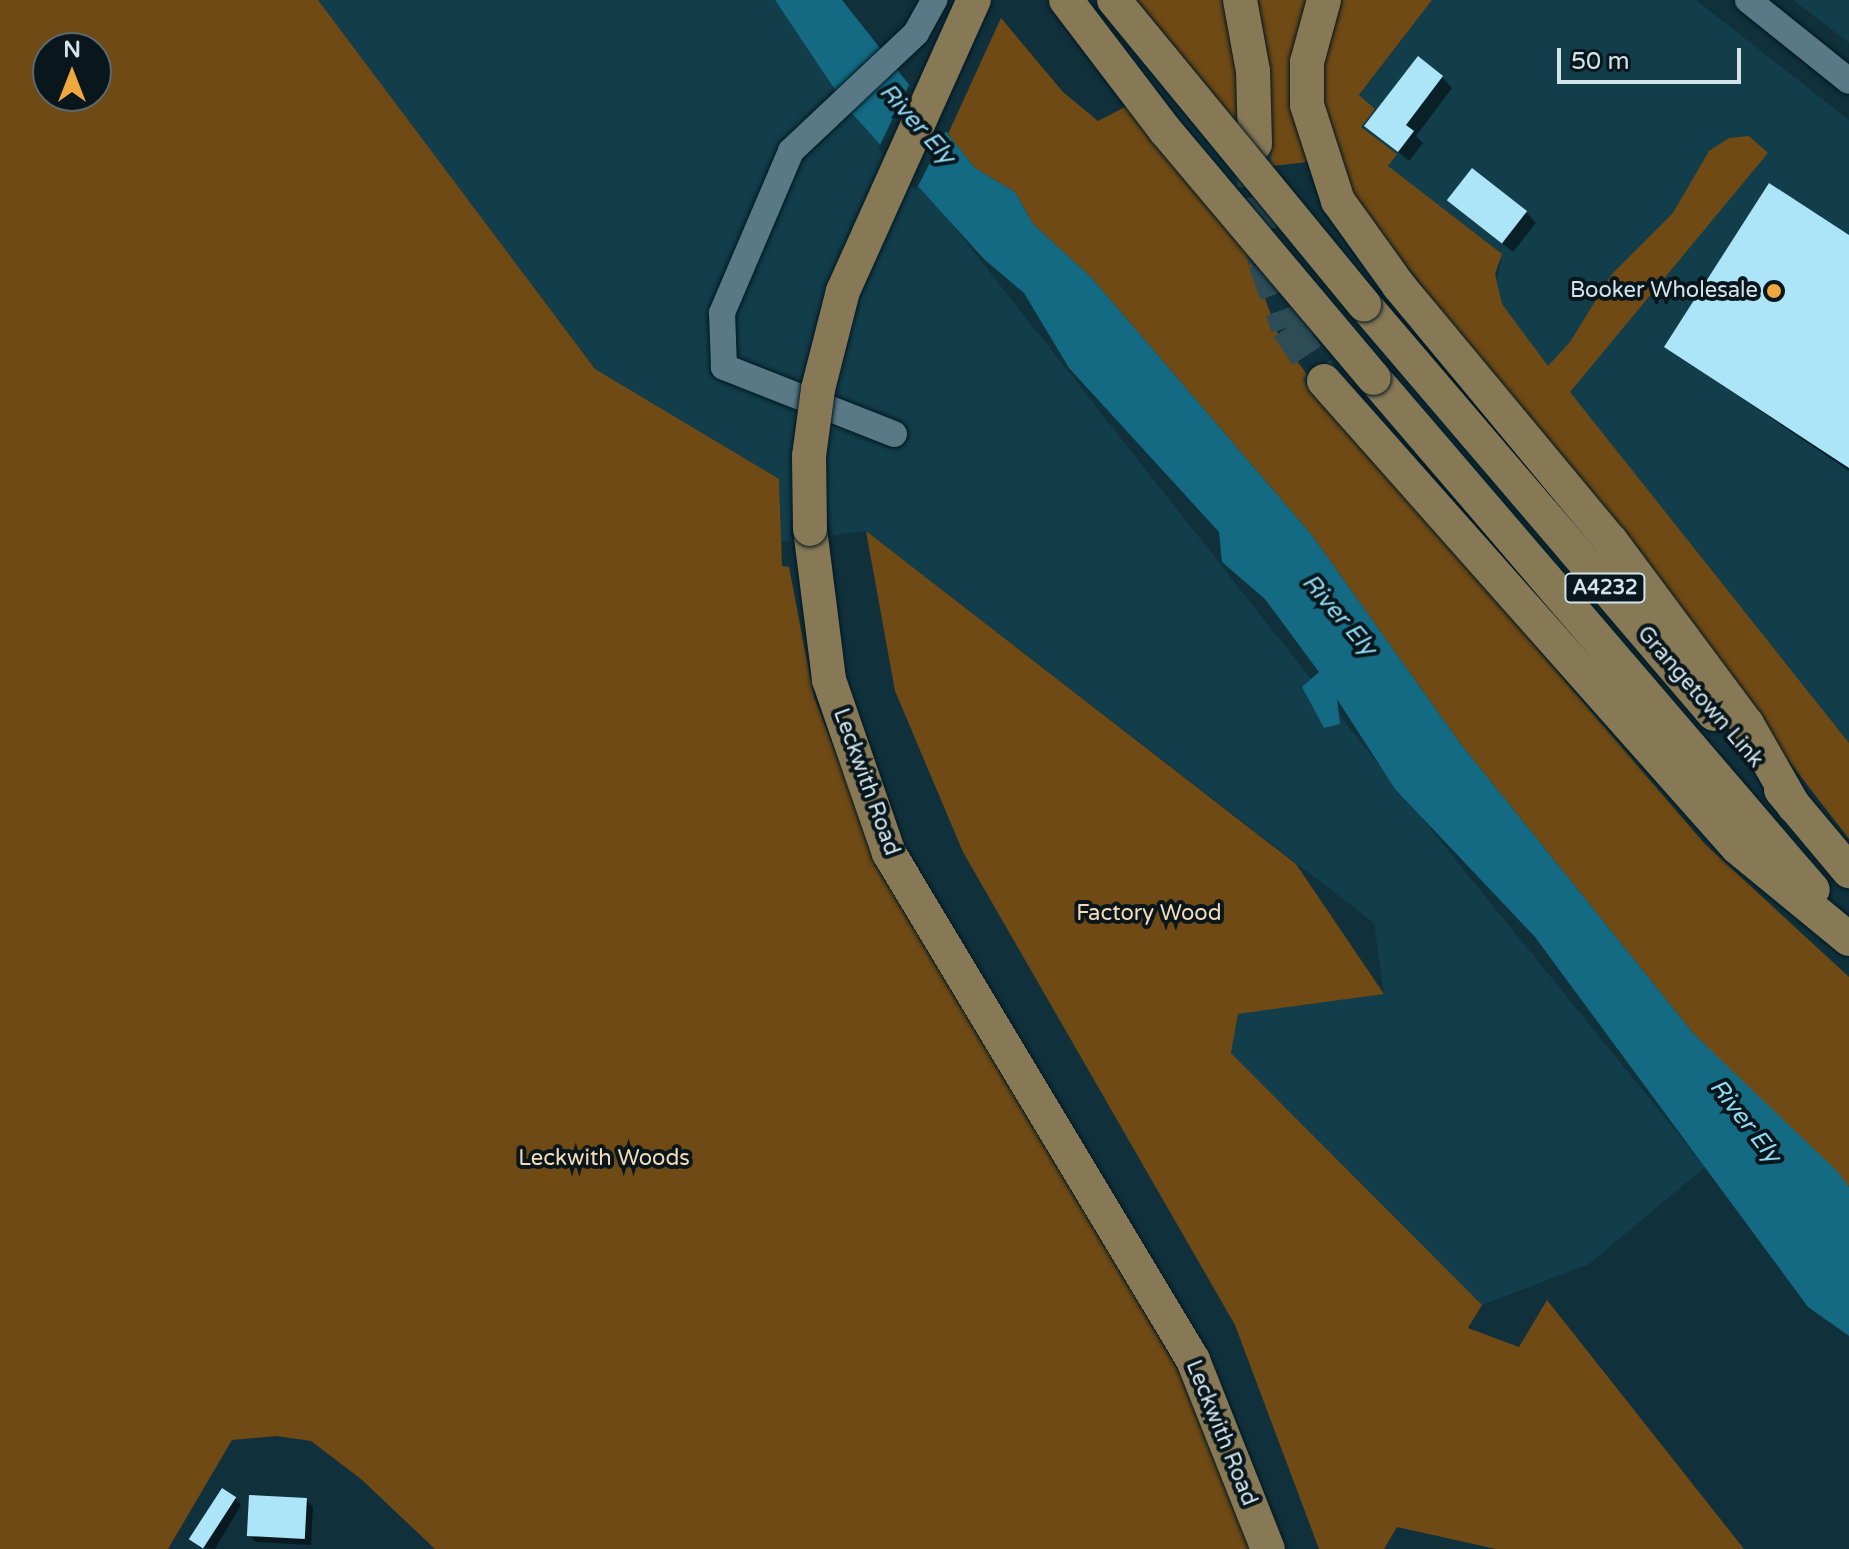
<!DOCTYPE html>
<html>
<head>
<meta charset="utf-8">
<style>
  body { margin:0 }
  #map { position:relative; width:1849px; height:1549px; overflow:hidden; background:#10313c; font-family:"Varela Round",sans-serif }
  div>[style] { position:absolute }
  .built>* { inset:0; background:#123d4a }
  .green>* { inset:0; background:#6f4a15 }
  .water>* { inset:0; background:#136a82 }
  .pier>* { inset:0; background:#10313c }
  .shadow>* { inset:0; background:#0007 }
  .building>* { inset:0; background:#ace4f8; transform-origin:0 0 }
  .major-tunnel>* { height:34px; margin-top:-17px; transform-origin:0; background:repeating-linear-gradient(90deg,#2d4c56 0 34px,transparent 0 51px) }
  .roads { filter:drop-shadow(0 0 2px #011820) drop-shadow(0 0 2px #011820) }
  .minor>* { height:26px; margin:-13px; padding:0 13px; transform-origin:13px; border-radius:13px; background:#587985 }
  .major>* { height:34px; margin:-17px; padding:0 17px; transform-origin:17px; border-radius:17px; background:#877856 }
  .bridges { filter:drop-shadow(0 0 2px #011820) drop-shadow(0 0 2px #011820) }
  .major-bridge>* { height:34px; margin:-17px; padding:0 17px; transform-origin:17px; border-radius:17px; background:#877856 }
  .dots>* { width:22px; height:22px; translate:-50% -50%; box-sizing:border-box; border:4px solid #09171c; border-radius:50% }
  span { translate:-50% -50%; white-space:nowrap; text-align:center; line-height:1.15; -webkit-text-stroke:8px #09171c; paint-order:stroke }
  .shield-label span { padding:2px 6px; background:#09171c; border:2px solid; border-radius:6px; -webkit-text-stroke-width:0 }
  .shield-label { font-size:20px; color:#d2e3ea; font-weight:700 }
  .poi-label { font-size:22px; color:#d2e3ea }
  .right { translate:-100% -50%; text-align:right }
  .street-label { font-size:22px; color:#d2e3ea }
  .park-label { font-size:22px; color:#f7dbb9 }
  .water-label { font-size:24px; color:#90d9f3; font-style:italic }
  .north { position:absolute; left:32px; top:32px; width:80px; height:80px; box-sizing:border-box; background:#09171c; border:2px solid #59696e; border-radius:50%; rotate:0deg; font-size:22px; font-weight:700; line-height:32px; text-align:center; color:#d2e3ea }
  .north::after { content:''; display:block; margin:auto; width:28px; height:36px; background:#f0a73e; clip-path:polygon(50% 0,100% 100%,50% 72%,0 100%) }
  .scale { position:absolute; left:1557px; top:48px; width:184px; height:36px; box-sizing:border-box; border:4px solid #d2e3ea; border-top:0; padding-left:10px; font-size:24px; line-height:28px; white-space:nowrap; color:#d2e3ea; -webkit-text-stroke:6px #09171c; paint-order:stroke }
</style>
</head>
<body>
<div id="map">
  <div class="built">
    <div style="clip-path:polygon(318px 0,775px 0,1382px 769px,1705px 1167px,1589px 1264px,1482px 1305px,1231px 1053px,1238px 1014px,1384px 994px,1374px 923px,866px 531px,781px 542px,779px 479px,595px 369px)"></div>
    <div style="clip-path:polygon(1432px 0,1696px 0,1849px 120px,1849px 743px,1493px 304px,1502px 254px,1387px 166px,1361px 127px,1359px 96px)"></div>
    <div style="clip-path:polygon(1793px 0,1849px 0,1849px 43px,1835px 32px)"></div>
  </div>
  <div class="green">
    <div style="clip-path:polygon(evenodd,0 0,318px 0,595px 369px,779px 479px,782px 566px,789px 567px,814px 697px,850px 791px,879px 854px,1182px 1377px,1254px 1549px,435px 1549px,361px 1479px,311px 1441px,277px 1436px,232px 1440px,168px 1549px,0 1549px,0 0,48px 48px,96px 48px,96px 96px,48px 96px,48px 48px)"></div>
    <div style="clip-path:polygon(1137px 0,1224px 0,1234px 42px,1242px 130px)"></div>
    <div style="clip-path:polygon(1255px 0,1311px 0,1295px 114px,1307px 162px,1272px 166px,1267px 159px,1266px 89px)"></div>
    <div style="clip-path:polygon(1341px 0,1432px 0,1359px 95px,1375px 109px,1361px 127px,1397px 154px,1388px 166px,1502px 254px,1495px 274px,1502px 304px,1548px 366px,1570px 342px,1612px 274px,1673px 213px,1709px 151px,1729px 138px,1749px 136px,1768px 153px,1570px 392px,1849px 743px,1849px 839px,1345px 186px,1320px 96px,1326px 44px)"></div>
    <div style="clip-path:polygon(1001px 18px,1063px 92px,1098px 121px,1127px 106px,1249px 254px,1279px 337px,1341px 420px,1704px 843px,1849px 977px,1849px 1187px,1694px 1034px,1460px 743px,1311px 534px,1091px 277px,1033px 224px,1015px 192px,975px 168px,948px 134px)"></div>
    <div style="clip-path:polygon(866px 531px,1296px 864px,1384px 994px,1238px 1014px,1231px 1053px,1482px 1305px,1468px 1328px,1519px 1347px,1547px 1300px,1744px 1549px,1496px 1549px,1397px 1527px,1384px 1549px,1319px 1549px,1235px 1325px,963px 852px,895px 691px)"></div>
  </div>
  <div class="water">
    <div style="clip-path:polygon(775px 0,842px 0,975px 168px,1015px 192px,1033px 224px,1091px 277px,1311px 534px,1460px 743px,1694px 1034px,1837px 1171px,1849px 1187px,1849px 1336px,1808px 1307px,1535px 937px,1395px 789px,1337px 699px,1340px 724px,1324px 728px,1302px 687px,1319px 672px,1265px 599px,1222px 562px,1219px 532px,1069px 368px,1024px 293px,984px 259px,848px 109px)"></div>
  </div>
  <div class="pier">
    <div style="clip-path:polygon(911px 81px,948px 127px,916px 190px,878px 149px)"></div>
  </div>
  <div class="shadow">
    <div style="clip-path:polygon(1442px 77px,1452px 88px,1416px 136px,1423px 143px,1409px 161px,1367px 126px)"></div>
    <div style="clip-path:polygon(1449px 200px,1526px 212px,1536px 223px,1513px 252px)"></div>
    <div style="clip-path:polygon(1849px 237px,1849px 471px,1666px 347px)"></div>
    <div style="clip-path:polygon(235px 1498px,241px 1505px,215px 1549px,199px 1547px,193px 1540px)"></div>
    <div style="clip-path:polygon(306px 1500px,313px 1507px,311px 1545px,256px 1542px,249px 1535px)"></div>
  </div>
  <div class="building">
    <div style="clip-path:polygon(1418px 56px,1443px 76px,1406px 125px,1414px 131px,1398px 152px,1364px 126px)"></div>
    <div style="left:1472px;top:168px;width:70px;height:41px;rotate:38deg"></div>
    <div style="clip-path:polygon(1769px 183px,1849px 235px,1849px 468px,1664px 347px)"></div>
    <div style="left:222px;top:1488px;width:17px;height:61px;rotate:33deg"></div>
    <div style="left:249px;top:1495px;width:58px;height:41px;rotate:3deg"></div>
  </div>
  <div class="major-tunnel">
    <div style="left:1255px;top:153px;width:44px;rotate:91.3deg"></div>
    <div style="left:1254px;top:197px;width:66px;rotate:80.4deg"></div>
    <div style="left:1265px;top:262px;width:69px;rotate:70.5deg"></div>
    <div style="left:1288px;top:327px;width:65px;rotate:56.3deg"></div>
  </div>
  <div class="roads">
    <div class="minor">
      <div style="left:1748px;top:0;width:129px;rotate:38.7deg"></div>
      <div style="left:894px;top:434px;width:183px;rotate:-158.5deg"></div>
      <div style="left:724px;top:367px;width:54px;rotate:-92.1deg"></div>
      <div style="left:722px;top:313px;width:176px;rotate:-66.9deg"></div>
      <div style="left:791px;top:151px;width:172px;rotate:-43.3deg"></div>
      <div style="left:916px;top:33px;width:38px;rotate:-61deg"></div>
    </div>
    <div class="major">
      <div style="left:1240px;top:0;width:72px;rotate:79.6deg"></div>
      <div style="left:1253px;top:71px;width:73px;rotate:88.4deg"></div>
      <div style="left:1324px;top:0;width:64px;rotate:105.3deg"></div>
      <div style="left:1307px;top:62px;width:43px;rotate:90deg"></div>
      <div style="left:1307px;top:105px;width:101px;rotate:72.1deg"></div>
      <div style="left:1338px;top:201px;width:105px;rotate:54.3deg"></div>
      <div style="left:1399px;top:286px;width:332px;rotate:50.3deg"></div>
      <div style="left:1611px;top:541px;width:228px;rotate:53.4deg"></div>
      <div style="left:1747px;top:724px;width:95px;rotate:60.2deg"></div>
      <div style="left:1364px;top:304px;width:539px;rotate:49.51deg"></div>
      <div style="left:1374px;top:378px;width:674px;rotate:49.39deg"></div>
      <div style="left:1324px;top:381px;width:623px;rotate:48.45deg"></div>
      <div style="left:1737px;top:847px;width:145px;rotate:39.4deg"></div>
      <div style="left:810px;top:529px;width:152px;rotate:82.8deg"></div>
      <div style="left:829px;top:680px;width:183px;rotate:70.9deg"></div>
      <div style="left:889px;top:853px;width:591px;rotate:59.05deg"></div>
      <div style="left:1193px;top:1360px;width:203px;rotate:68.4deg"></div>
      <div style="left:1781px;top:790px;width:106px;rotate:50deg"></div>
    </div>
  </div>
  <div class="bridges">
    <div class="major-bridge">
      <div style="left:1066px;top:0;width:163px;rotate:52.7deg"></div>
      <div style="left:1165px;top:130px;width:324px;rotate:49.9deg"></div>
      <div style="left:1114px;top:0;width:394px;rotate:50.6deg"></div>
      <div style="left:810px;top:529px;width:73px;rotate:-90.8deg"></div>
      <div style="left:809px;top:456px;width:68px;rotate:-82.3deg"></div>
      <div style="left:818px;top:389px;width:101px;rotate:-75.7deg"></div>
      <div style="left:843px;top:291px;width:319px;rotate:-65.8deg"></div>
    </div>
  </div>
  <div class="dots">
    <div style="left:1774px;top:291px;background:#f0a73e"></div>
  </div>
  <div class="shield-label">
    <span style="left:1605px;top:588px">A4232</span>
  </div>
  <div class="poi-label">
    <span class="right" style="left:1758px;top:291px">Booker Wholesale</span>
  </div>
  <div class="street-label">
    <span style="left:1700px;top:697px;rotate:49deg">Grangetown Link</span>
    <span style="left:866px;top:782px;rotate:70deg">Leckwith Road</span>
    <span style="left:1221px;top:1433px;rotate:68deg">Leckwith Road</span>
  </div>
  <div class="park-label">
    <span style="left:1149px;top:914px">Factory Wood</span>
    <span style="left:604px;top:1159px">Leckwith Woods</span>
  </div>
  <div class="water-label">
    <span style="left:917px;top:124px;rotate:48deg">River Ely</span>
    <span style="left:1339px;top:615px;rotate:49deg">River Ely</span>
    <span style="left:1745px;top:1121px;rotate:52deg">River Ely</span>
  </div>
  <div class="north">N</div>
  <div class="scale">50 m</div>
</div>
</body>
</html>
